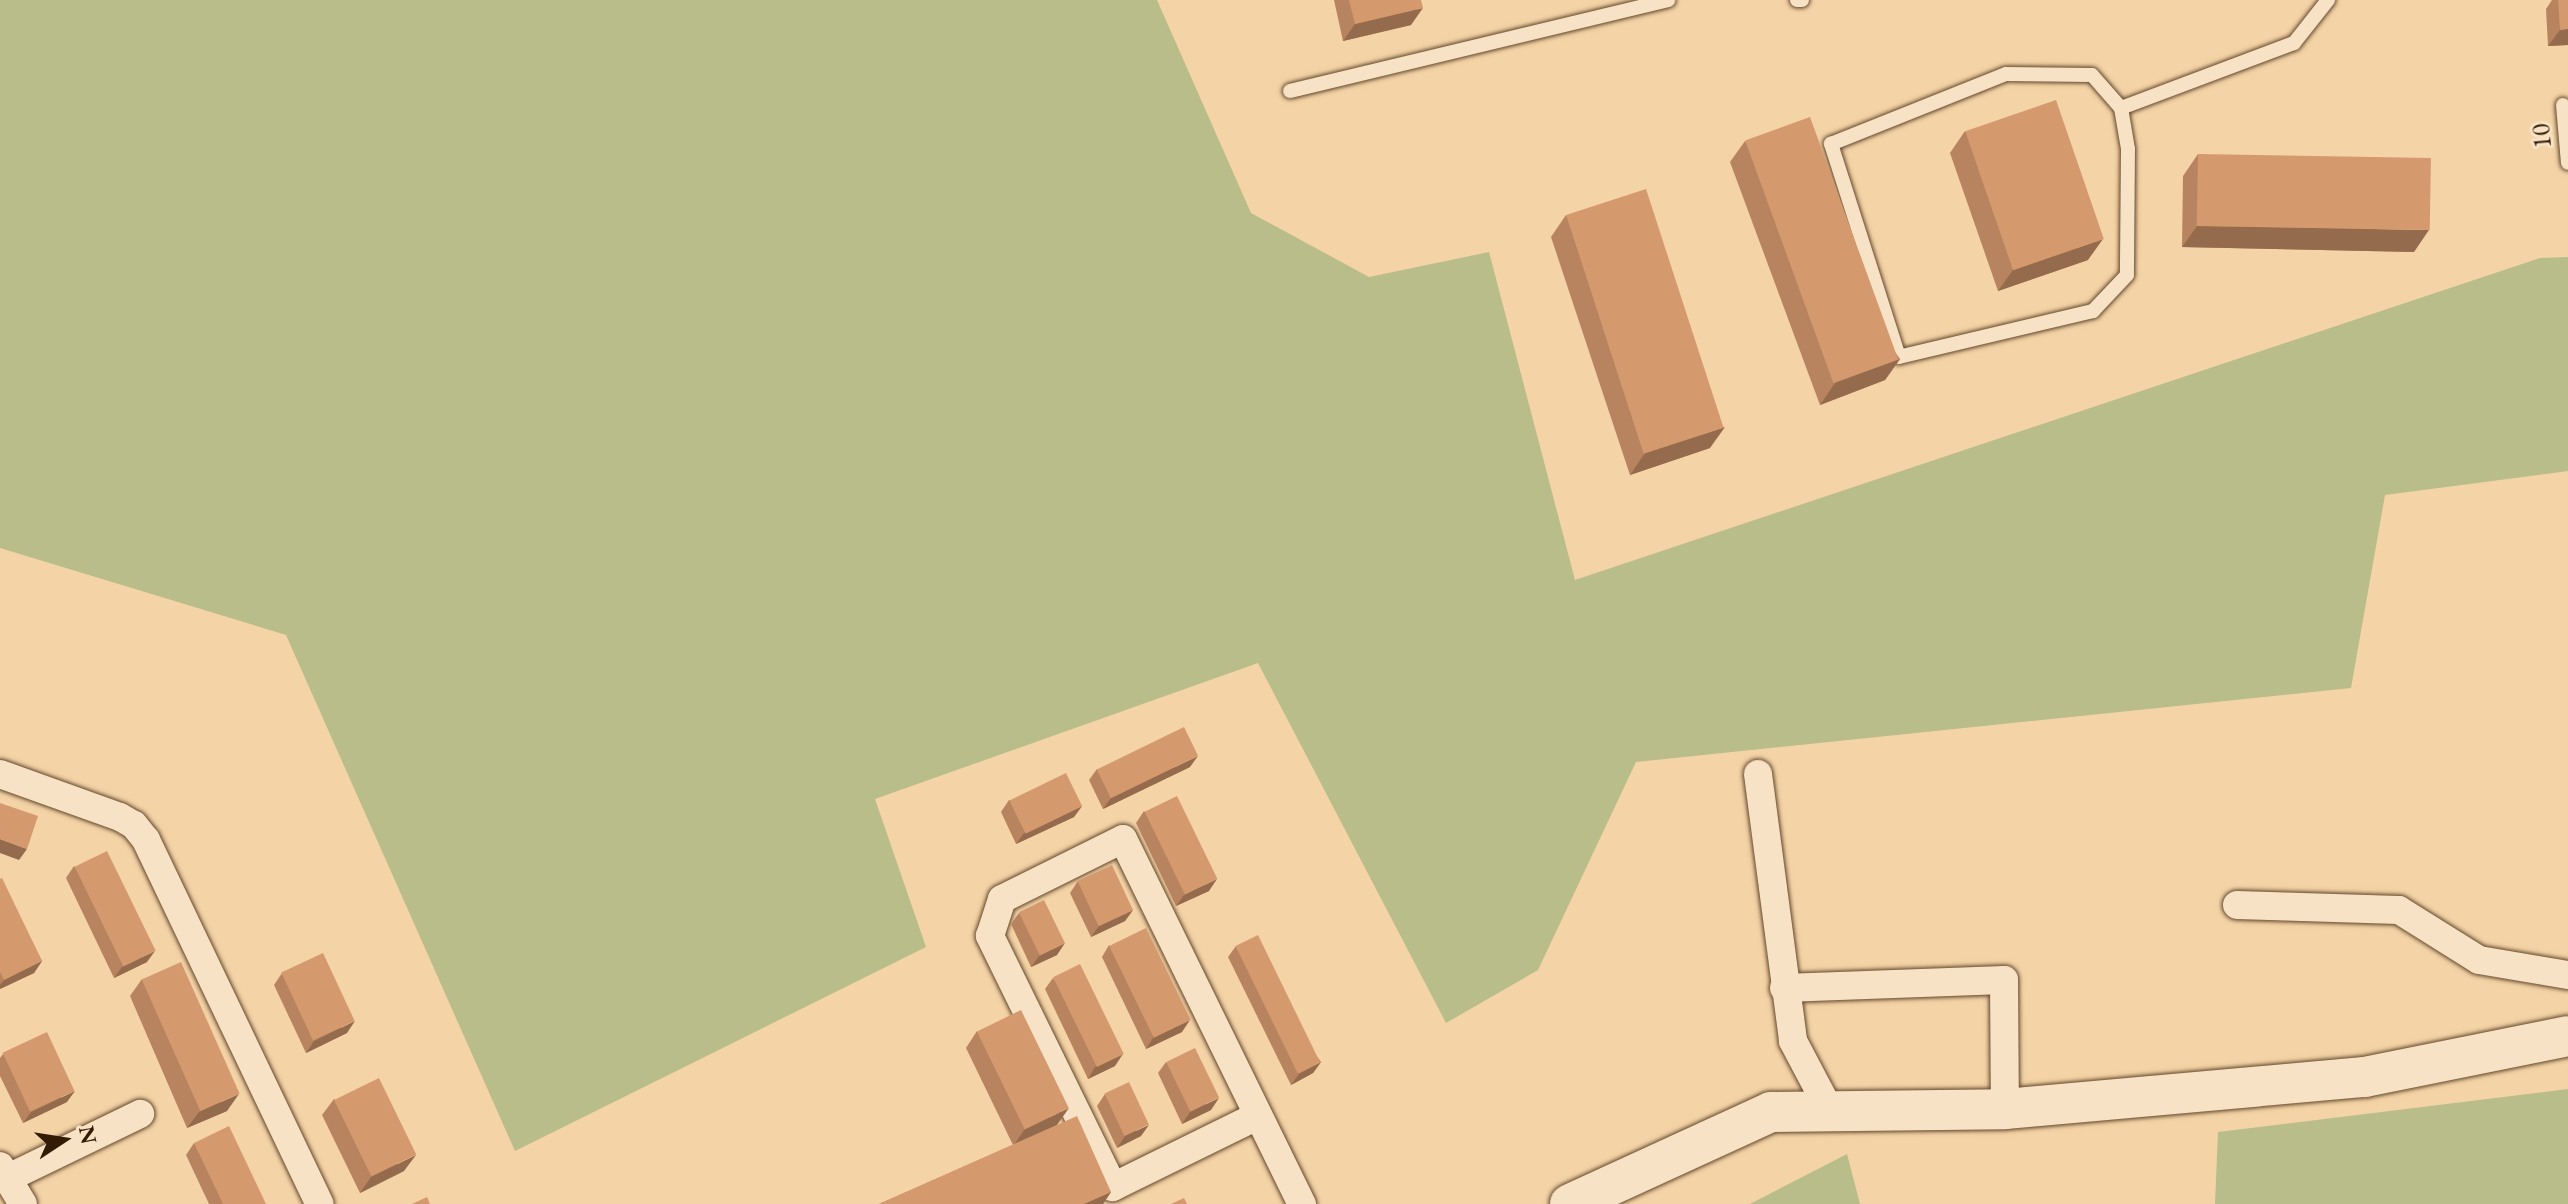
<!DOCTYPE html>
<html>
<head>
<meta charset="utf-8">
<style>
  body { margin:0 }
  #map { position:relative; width:2568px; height:1204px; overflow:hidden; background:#f4d3a6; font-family:"EB Garamond",serif }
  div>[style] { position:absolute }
  .green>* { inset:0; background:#b8bd89 }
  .roads { filter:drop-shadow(0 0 2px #63482c) drop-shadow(0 0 2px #63482c) }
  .lane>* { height:14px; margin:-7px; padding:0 7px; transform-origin:7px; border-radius:7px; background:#f8e2c5 }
  .street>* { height:28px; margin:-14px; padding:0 14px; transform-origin:14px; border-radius:14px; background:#f8e2c5 }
  .secondary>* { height:40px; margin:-20px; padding:0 20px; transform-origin:20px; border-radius:20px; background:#f8e2c5 }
  .wall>* { inset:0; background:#b7845f }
  .shaded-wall>* { inset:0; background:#956b4d }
  .building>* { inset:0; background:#d5996e; transform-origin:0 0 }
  span { translate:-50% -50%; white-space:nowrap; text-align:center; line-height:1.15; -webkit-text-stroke:6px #f8e2c5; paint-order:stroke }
  .street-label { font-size:26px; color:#331a04 }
  .north { position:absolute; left:24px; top:1100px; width:80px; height:80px; -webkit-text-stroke:6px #f8e2c5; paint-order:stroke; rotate:78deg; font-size:22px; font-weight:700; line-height:32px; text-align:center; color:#331a04 }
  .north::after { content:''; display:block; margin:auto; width:28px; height:36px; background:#331a04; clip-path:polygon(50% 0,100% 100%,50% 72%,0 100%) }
</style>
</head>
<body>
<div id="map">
  <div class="green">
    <div style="clip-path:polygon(0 0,1157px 0,1251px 213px,1369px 277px,1489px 252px,1575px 580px,2540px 258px,2568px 257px,2568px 471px,2385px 495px,2351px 688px,1636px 762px,1538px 970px,1446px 1023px,1258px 663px,875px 799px,926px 947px,515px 1151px,286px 635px,0 548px)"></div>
    <div style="clip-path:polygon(2568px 1089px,2568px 1204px,2215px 1204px,2218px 1132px)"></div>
    <div style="clip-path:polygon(1847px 1154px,1860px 1204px,1750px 1204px)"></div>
  </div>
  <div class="roads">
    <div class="lane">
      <div style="left:1797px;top:0;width:5px"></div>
      <div style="left:2006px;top:74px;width:86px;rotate:0.7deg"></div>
      <div style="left:2092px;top:75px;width:44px;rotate:48.7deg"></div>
      <div style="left:2121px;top:108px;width:42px;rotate:80.3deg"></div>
      <div style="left:2128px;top:149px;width:126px;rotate:90.5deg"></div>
      <div style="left:2127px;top:275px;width:50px;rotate:133.4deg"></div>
      <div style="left:2093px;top:311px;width:199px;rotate:166.7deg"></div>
      <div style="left:1899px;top:357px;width:224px;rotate:-107.7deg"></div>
      <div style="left:1831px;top:144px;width:188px;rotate:-21.8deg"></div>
      <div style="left:1290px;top:91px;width:389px;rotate:-13.5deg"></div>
      <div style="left:2563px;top:105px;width:58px;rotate:85.1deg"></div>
      <div style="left:2121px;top:108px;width:185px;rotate:-20.6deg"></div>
      <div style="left:2294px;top:43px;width:55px;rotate:-51.7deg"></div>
    </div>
    <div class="street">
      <div style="left:0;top:774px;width:127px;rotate:19.7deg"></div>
      <div style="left:120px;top:817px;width:16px;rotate:30deg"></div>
      <div style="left:134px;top:825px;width:19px;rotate:51deg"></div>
      <div style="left:146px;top:840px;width:403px;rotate:64.5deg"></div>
      <div style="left:1758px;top:774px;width:269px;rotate:82.5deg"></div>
      <div style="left:1793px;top:1041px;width:81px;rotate:62.2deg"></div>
      <div style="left:2237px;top:905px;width:162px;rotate:1.8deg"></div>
      <div style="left:2399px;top:910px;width:94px;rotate:32deg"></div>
      <div style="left:2479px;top:960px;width:90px;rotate:9.6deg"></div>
      <div style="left:1784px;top:988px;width:220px;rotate:-2.1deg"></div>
      <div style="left:2004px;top:980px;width:129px;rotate:89.6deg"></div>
      <div style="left:1257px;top:1116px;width:161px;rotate:153.8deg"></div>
      <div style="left:1113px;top:1187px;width:280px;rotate:-116.1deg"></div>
      <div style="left:990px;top:936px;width:39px;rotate:-72deg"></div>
      <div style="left:1002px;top:899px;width:135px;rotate:-26.4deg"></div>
      <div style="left:1123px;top:839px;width:407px;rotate:63.9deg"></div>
      <div style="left:0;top:1166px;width:44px;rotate:58.8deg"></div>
      <div style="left:8px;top:1178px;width:147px;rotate:-25.9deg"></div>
    </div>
    <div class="secondary">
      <div style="left:1570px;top:1204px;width:221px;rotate:-24.6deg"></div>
      <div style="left:1771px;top:1112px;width:234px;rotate:-0.7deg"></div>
      <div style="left:2005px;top:1109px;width:361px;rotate:-5.1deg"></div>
      <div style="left:2365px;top:1077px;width:207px;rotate:-11.4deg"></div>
    </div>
  </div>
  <div class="wall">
    <div style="clip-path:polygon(1334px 0,1421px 0,1411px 25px,1343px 41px)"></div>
    <div style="clip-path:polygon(2552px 0,2568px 0,2568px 45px,2548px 46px,2546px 9px)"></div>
    <div style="clip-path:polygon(1965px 131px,2088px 260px,1998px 291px,1950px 153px)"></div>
    <div style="clip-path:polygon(1745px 141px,1900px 359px,1885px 380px,1820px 405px,1730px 162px)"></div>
    <div style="clip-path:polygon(2198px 154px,2414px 252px,2182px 247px,2183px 176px)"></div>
    <div style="clip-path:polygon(1566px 215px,1710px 448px,1630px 475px,1551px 237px)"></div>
    <div style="clip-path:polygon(1190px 767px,1103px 809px,1089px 780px,1097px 769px)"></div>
    <div style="clip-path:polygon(1009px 800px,1082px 806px,1074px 817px,1016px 844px,1001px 812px)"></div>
    <div style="clip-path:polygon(1144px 811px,1209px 891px,1176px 906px,1136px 823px)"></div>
    <div style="clip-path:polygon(74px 866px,147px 962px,114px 978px,66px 878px)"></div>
    <div style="clip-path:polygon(0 879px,42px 961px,34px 973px,0 989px)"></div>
    <div style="clip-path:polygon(1078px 881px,1133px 910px,1125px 921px,1091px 937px,1070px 893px)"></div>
    <div style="clip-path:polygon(1019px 913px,1057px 955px,1031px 967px,1011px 924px)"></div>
    <div style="clip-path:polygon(1109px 945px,1182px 1032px,1146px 1049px,1102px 957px)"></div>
    <div style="clip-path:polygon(1236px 946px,1321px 1062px,1313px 1073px,1291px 1085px,1228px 957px)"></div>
    <div style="clip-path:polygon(282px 973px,347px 1033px,306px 1053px,274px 985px)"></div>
    <div style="clip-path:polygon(1053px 978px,1115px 1066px,1088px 1079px,1045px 989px)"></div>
    <div style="clip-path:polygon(142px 979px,227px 1111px,187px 1128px,130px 996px)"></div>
    <div style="clip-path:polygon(977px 1031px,1057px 1125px,1111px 1192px,1103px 1204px,879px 1204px,1013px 1145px,966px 1048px)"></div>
    <div style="clip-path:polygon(3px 1054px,67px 1102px,23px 1123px,0 1076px,0 1058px)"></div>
    <div style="clip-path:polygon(1166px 1062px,1211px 1110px,1182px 1124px,1158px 1073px)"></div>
    <div style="clip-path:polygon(1105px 1094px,1141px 1136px,1117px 1148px,1097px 1106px)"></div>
    <div style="clip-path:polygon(334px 1099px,404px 1171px,360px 1193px,322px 1115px)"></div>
    <div style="clip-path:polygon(194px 1143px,266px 1204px,209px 1204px,186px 1155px)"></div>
  </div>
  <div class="shaded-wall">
    <div style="clip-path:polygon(1423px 8px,1411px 25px,1343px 41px,1355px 24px)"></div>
    <div style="clip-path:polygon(2568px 29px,2568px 45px,2548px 46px,2560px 30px)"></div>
    <div style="clip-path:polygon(2197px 226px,2429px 230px,2414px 252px,2182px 247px)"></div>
    <div style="clip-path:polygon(2103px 239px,2088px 260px,1998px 291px,2013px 270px)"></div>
    <div style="clip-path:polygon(1900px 359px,1885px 380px,1820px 405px,1835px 383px)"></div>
    <div style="clip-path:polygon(1725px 427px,1710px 448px,1630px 475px,1645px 453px)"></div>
    <div style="clip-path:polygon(1198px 756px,1190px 767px,1103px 809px,1111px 798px)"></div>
    <div style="clip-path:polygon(1082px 806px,1074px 817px,1016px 844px,1024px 833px)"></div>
    <div style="clip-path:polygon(0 839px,27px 849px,19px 860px,0 853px)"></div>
    <div style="clip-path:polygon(1217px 879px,1209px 891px,1176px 906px,1184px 895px)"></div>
    <div style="clip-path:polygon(1133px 910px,1125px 921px,1091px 937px,1099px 926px)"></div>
    <div style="clip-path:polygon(1065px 943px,1057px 955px,1031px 967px,1039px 956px)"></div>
    <div style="clip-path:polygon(155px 951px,147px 962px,114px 978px,122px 967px)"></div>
    <div style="clip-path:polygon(42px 961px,34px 973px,0 989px,0 985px,4px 980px)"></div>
    <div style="clip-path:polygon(1190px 1020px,1182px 1032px,1146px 1049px,1153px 1038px)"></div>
    <div style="clip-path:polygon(355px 1021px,347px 1033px,306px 1053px,314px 1041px)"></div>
    <div style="clip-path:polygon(1123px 1054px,1115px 1066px,1088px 1079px,1095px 1067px)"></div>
    <div style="clip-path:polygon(1321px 1062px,1313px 1073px,1291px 1085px,1299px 1074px)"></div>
    <div style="clip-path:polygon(75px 1091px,67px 1102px,23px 1123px,31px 1112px)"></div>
    <div style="clip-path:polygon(239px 1094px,227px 1111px,187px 1128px,199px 1112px)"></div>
    <div style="clip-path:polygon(1219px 1098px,1211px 1110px,1182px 1124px,1190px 1112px)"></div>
    <div style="clip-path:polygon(1069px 1108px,1057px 1125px,1013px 1146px,1025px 1129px)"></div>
    <div style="clip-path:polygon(1149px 1125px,1141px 1136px,1117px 1148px,1125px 1136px)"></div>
    <div style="clip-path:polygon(416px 1155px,404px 1171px,360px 1193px,371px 1177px)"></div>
    <div style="clip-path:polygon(1111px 1192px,1103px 1204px,1084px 1204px)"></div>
  </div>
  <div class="building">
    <div style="clip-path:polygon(1349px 0,1421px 0,1423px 8px,1355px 24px)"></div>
    <div style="clip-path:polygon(2558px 0,2568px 0,2568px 29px,2560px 30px)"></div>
    <div style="left:2056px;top:100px;width:147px;height:96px;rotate:71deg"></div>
    <div style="left:1810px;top:117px;width:258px;height:69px;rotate:70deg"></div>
    <div style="left:2198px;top:154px;width:233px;height:72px;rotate:1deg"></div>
    <div style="left:1646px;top:189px;width:251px;height:84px;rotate:72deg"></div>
    <div style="left:1184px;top:727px;width:32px;height:97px;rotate:64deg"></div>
    <div style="left:1066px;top:773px;width:37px;height:63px;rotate:64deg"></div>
    <div style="left:1177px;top:796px;width:92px;height:36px;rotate:64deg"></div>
    <div style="clip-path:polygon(0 803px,38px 816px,27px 849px,0 839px)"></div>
    <div style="left:107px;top:851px;width:111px;height:36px;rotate:64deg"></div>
    <div style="left:1112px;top:865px;width:50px;height:38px;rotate:65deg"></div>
    <div style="clip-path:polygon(2px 878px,42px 961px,4px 980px,0 972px,0 879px)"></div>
    <div style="left:1044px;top:900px;width:48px;height:28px;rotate:64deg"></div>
    <div style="left:1146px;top:928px;width:102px;height:41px;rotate:64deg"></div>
    <div style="left:1258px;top:935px;width:142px;height:25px;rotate:64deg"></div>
    <div style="left:323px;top:953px;width:75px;height:46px;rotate:65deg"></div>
    <div style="left:181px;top:962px;width:144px;height:43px;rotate:66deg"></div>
    <div style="left:1080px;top:964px;width:100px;height:30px;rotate:64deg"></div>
    <div style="left:1021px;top:1010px;width:109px;height:49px;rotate:64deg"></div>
    <div style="left:47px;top:1032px;width:65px;height:49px;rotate:65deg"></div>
    <div style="left:1195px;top:1048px;width:55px;height:32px;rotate:64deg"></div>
    <div style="left:379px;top:1078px;width:85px;height:50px;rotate:64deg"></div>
    <div style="left:1129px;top:1082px;width:47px;height:27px;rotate:65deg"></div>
    <div style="clip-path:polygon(1077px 1116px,1111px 1192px,1084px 1204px,879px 1204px)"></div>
    <div style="clip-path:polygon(229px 1126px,266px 1204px,223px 1204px,194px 1143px)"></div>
    <div style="clip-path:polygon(427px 1197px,430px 1204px,412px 1204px)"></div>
    <div style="clip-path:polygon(1184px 1198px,1187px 1204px,1171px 1204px)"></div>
  </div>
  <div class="street-label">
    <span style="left:2542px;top:136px;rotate:-95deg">10</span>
  </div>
  <div class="north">N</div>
</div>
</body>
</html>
